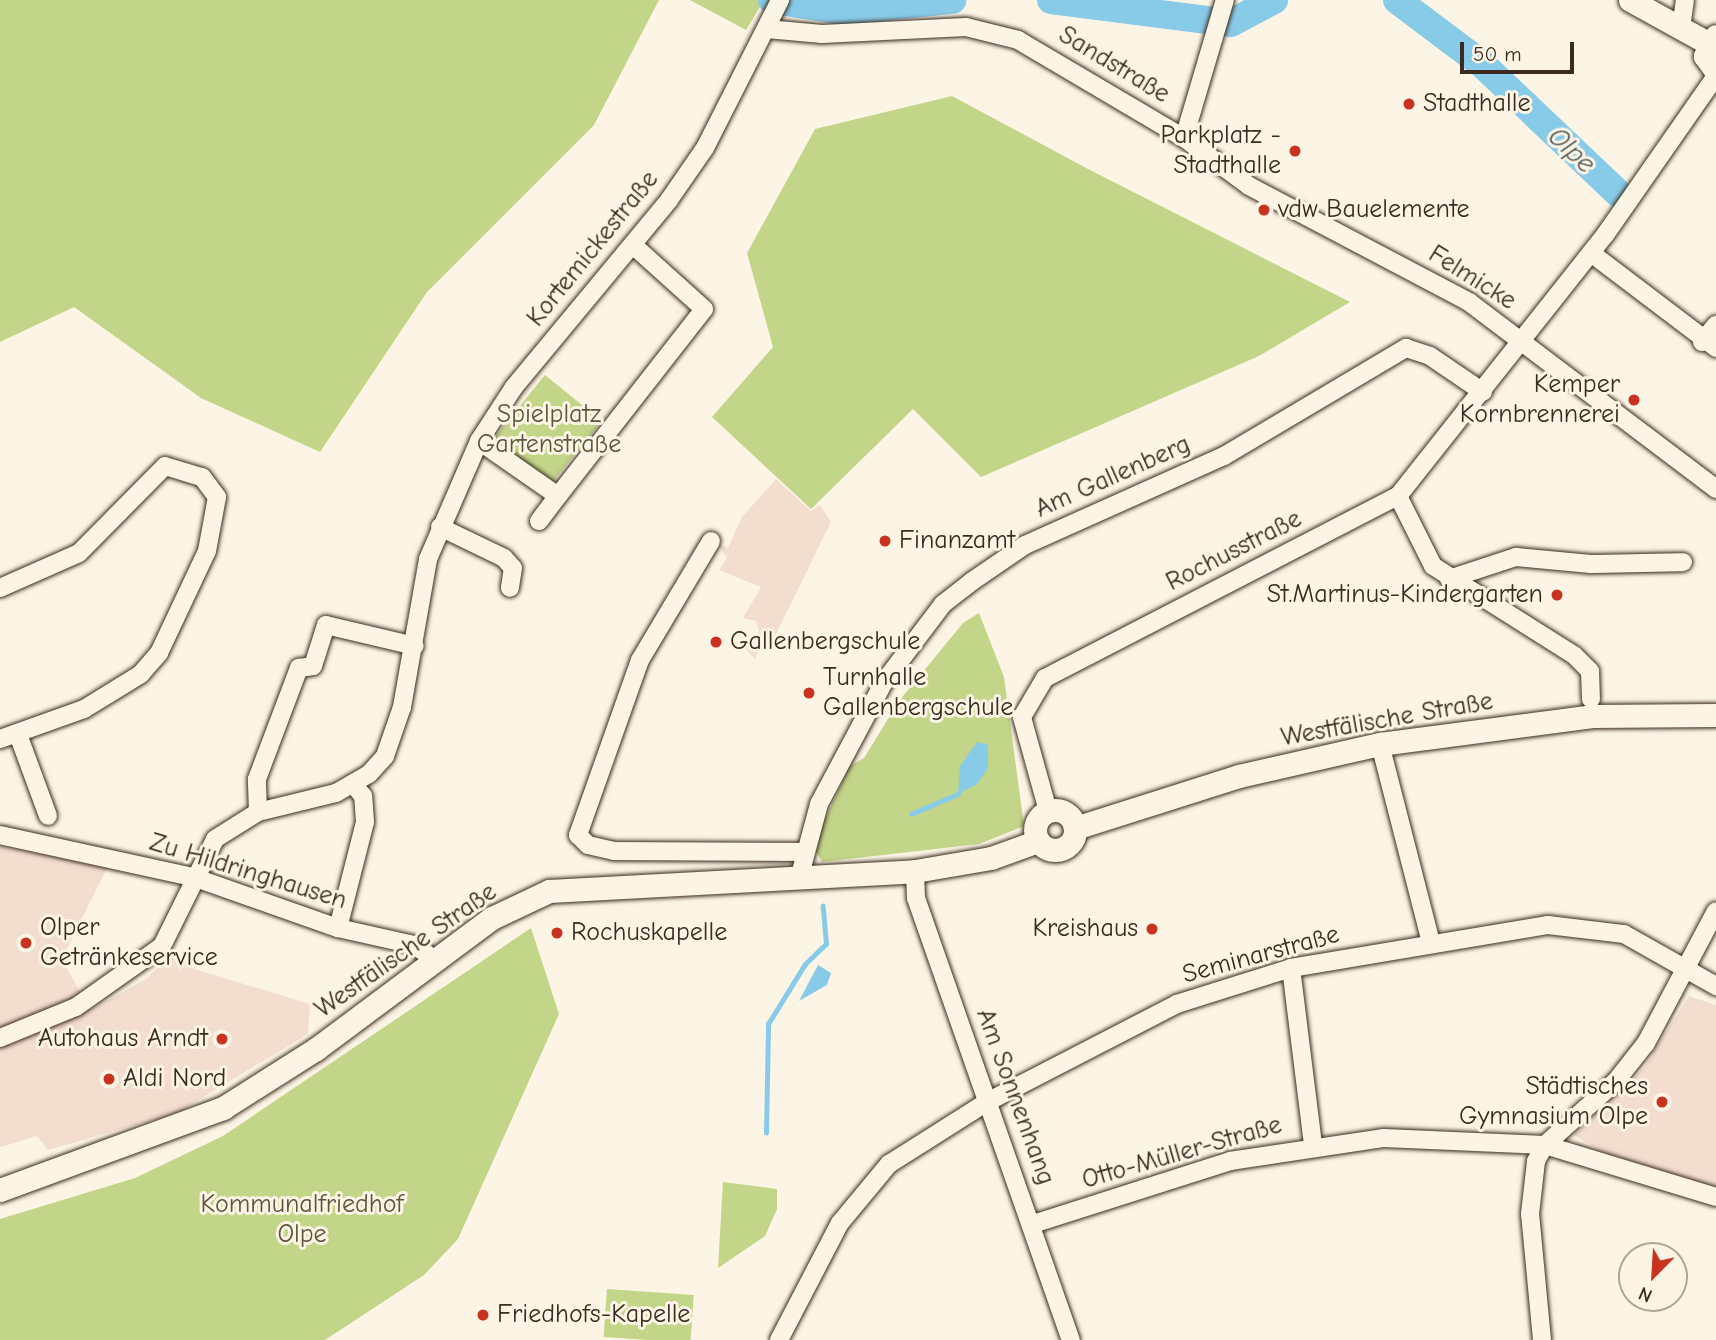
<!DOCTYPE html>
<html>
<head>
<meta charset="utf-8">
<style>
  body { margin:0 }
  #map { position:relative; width:1716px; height:1340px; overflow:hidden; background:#fcf5e5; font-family:"Comic Neue",sans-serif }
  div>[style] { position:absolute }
  .built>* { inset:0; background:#f3ddcf }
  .green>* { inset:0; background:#c3d589; transform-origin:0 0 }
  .water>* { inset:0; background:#88cbe9 }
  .stream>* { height:4.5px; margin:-2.25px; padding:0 2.25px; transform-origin:2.25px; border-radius:2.25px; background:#88cbe9 }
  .river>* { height:28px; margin:-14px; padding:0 14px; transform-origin:14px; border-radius:14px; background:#88cbe9 }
  .roads { filter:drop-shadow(0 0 2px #3b2a1e) drop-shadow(0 0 2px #3b2a1e) }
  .minor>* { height:18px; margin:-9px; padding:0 9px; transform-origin:9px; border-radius:9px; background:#fcf5e5 }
  .tertiary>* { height:23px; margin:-11.5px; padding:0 11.5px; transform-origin:11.5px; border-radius:11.5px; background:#fcf5e5 }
  .tertiary>.ring { margin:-11.5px; padding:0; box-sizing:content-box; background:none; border:23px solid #fcf5e5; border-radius:50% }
  .dots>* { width:19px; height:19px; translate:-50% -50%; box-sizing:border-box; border:4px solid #fcf5e5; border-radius:50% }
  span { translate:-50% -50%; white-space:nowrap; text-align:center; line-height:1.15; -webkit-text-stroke:6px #fcf5e5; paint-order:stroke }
  .street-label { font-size:26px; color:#3b2a1e }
  .poi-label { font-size:26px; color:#3b2a1e }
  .left { translate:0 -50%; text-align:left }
  .right { translate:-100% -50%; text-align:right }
  .park-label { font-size:26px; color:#5d5539 }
  .water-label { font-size:28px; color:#525a5b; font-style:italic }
  .north { position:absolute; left:1618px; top:1242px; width:70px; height:70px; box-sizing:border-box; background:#fcf5e5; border:2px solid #afa495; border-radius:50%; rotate:204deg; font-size:19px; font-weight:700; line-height:28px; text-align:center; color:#3b2a1e }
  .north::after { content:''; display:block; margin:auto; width:24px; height:32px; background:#c8321e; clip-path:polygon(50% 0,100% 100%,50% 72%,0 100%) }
  .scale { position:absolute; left:1460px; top:42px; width:114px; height:32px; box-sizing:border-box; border:4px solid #3b2a1e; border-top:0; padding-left:9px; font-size:21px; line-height:24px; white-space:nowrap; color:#3b2a1e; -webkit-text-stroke:5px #fcf5e5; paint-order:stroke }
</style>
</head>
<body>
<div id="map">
  <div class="built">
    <div style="clip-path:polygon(776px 479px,811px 511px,820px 505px,831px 522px,772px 642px,762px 639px,755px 659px,744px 647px,759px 631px,756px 621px,743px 618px,761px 587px,719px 570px,727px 558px,717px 543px,728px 548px,742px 517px)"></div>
    <div style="clip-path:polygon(0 847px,108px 866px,62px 959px,90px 1010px,146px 979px,175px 951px,194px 969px,310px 1004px,308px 1034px,177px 1113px,48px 1150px,37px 1136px,0 1147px)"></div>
    <div style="clip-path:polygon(1689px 996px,1716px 1005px,1716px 1189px,1609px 1156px,1574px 1135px,1644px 1068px)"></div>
  </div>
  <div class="green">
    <div style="clip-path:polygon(0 0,659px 0,594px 125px,427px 292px,320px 452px,201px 398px,74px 307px,0 342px)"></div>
    <div style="clip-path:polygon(690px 0,764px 0,746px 30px)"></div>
    <div style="clip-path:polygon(952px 96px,1088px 169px,1350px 302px,1259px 356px,981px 477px,913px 409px,811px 509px,712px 417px,773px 347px,747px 253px,815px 129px)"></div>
    <div style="left:545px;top:375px;width:73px;height:81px;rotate:39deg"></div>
    <div style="clip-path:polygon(979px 613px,1004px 677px,1024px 826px,979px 844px,822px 862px,815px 850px,819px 832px,850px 766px,864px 758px,899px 701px,963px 623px)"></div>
    <div style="clip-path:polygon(531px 928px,559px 1014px,458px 1239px,424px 1275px,325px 1340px,0 1340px,0 1219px,135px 1178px,223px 1136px)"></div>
    <div style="clip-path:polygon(723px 1182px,777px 1189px,777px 1209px,765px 1236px,718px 1268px)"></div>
    <div style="left:607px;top:1289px;width:87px;height:48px;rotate:4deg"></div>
  </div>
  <div class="water">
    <div style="clip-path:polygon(977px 742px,988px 745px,988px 768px,977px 784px,958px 794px,960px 766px)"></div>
    <div style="clip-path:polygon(818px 965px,831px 973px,827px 985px,799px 1001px)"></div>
  </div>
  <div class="stream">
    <div style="left:911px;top:814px;width:51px;rotate:-23.1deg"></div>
    <div style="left:766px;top:1133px;width:109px;rotate:-88.9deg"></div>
    <div style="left:768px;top:1024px;width:70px;rotate:-58.3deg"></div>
    <div style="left:805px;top:964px;width:29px;rotate:-44deg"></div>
    <div style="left:826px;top:944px;width:38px;rotate:-95deg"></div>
  </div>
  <div class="river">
    <div style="left:772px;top:0;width:72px;rotate:8.8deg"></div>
    <div style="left:843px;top:11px;width:110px;rotate:-5.8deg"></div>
    <div style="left:1051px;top:0;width:181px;rotate:7.3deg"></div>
    <div style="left:1231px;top:23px;width:49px;rotate:-28.1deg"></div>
    <div style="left:1397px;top:0;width:106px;rotate:37deg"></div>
    <div style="left:1482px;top:64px;width:187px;rotate:43.5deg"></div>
  </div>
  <div class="roads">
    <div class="minor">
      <div style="left:1681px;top:28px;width:28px;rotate:-82deg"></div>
      <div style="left:767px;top:29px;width:55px;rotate:5.2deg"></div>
      <div style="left:822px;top:34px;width:144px;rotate:-2.8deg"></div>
      <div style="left:966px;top:27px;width:54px;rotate:14deg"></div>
      <div style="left:1018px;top:40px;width:193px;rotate:30.6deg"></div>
      <div style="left:1184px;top:138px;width:81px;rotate:36.4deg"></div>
      <div style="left:1249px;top:186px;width:249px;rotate:27.8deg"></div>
      <div style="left:1469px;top:302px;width:310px;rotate:37.1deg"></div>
      <div style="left:1184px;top:138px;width:144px;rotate:-73.5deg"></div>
      <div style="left:1591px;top:253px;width:157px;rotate:37.2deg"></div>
      <div style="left:1702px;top:342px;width:22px;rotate:-51deg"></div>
      <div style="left:479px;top:441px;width:96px;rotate:34.8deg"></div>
      <div style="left:558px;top:496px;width:237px;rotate:-52deg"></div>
      <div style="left:704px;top:309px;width:96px;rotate:-138deg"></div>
      <div style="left:1398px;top:496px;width:78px;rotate:63.4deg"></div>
      <div style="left:1433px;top:566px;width:167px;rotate:32.3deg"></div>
      <div style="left:1574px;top:655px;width:23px;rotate:45deg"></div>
      <div style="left:1590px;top:671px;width:28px;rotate:88deg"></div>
      <div style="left:539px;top:521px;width:31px;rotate:-53deg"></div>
      <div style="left:440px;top:527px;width:71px;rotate:25.8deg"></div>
      <div style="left:504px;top:558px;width:13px;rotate:48deg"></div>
      <div style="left:513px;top:568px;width:20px;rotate:99deg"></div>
      <div style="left:711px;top:541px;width:139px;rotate:120.8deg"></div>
      <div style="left:640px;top:660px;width:186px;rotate:109.5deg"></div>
      <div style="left:578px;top:835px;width:14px;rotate:45deg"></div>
      <div style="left:588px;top:845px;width:27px;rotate:13deg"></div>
      <div style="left:614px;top:851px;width:188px;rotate:0.3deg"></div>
      <div style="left:1449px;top:579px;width:71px;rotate:-18.2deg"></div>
      <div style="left:1516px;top:557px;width:75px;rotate:5.3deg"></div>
      <div style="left:1591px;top:564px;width:92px;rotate:-1.2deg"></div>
      <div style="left:0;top:588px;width:86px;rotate:-23.9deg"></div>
      <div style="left:79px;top:553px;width:122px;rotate:-45.3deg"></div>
      <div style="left:165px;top:466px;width:39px;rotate:17deg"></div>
      <div style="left:202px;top:477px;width:25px;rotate:53deg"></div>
      <div style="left:217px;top:497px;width:55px;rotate:100.5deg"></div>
      <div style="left:207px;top:551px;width:113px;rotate:115.2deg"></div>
      <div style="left:159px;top:653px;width:28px;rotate:131deg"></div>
      <div style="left:141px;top:674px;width:67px;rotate:148.4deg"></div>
      <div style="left:84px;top:709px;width:89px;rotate:160.3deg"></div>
      <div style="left:19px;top:737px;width:84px;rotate:69.8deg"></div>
      <div style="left:1380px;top:744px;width:204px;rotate:75.6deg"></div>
      <div style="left:1048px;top:811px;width:98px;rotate:-105.5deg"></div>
      <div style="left:1022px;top:717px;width:45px;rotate:-59.5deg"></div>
      <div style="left:1045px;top:678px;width:397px;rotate:-27.3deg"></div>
      <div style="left:1398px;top:496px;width:333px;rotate:-51.6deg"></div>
      <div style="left:1605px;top:235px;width:194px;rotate:-55.1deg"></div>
      <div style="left:258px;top:812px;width:33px;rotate:-92deg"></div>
      <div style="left:257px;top:779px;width:119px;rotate:-69.3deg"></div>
      <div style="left:299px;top:668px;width:14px;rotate:-8deg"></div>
      <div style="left:313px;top:666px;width:43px;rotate:-72.4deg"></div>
      <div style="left:326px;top:625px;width:91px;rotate:13.3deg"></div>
      <div style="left:0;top:835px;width:198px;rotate:12.3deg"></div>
      <div style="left:193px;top:877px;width:154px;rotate:19.4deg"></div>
      <div style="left:338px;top:928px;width:78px;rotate:12.6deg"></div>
      <div style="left:414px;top:945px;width:24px;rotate:35deg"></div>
      <div style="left:915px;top:871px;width:27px;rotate:88deg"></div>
      <div style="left:916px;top:898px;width:468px;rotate:70.7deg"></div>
      <div style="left:800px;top:875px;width:73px;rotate:-75deg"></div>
      <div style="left:819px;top:804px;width:138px;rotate:-62deg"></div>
      <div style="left:884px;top:682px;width:98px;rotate:-52.9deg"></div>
      <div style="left:943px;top:604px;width:36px;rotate:-38deg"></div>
      <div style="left:971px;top:582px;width:65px;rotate:-34.4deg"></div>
      <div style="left:1025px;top:545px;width:218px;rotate:-24.1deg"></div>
      <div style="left:1224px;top:456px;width:212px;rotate:-30.7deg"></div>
      <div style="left:1406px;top:348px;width:25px;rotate:18deg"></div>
      <div style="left:1430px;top:356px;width:64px;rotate:34.2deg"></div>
      <div style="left:338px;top:928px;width:109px;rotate:-75.7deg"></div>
      <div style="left:365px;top:822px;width:26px;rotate:-94deg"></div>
      <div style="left:363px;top:796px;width:16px;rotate:-130deg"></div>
      <div style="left:1291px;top:968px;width:177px;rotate:82.9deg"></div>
      <div style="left:0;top:1038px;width:82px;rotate:-22.2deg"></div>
      <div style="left:76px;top:1007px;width:105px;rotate:-35.3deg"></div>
      <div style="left:162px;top:946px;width:119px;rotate:-63.6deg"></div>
      <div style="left:215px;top:839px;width:51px;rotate:-32.1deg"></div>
      <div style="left:258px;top:812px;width:80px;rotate:-13.7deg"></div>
      <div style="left:336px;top:793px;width:38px;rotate:-30deg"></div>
      <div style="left:369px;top:774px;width:24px;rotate:-48deg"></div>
      <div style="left:385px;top:756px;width:52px;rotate:-70.9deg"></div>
      <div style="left:402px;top:707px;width:150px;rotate:-80deg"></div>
      <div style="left:428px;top:559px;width:129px;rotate:-66.6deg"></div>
      <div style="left:479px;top:441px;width:64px;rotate:-57.1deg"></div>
      <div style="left:514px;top:387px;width:243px;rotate:-50.3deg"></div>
      <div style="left:669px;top:200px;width:63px;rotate:-55.3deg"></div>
      <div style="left:705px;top:148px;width:166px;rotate:-63.1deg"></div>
      <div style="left:1033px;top:1224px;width:207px;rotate:-17.7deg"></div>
      <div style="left:1230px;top:1161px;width:156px;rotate:-8.5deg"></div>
      <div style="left:1384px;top:1138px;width:161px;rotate:2.5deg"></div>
      <div style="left:1545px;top:1145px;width:179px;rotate:16.9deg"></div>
      <div style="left:779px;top:1340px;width:132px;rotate:-62.5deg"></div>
      <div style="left:840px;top:1223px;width:77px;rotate:-50.3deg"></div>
      <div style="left:889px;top:1164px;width:116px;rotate:-32.3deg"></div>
      <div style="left:987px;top:1102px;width:214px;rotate:-27.3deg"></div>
      <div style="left:1177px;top:1004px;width:120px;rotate:-17.5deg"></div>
      <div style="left:1291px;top:968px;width:261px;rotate:-9.5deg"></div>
      <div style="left:1548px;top:925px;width:77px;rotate:6.8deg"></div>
      <div style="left:1624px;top:934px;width:106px;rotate:29.5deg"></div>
      <div style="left:1542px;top:1340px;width:127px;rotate:-95.4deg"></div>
      <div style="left:1530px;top:1214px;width:53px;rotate:-83.5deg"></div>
      <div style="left:1536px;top:1161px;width:18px;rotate:-61deg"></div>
      <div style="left:1545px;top:1145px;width:96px;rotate:-42deg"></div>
      <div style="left:1616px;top:1081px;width:48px;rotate:-51.7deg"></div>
      <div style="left:1646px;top:1043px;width:149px;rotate:-62.1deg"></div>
    </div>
    <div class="tertiary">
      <div style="left:1630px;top:0;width:89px;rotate:28.9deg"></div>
      <div style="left:1716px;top:36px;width:23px;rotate:119deg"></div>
      <div style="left:1705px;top:56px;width:19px;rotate:54deg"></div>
      <div class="ring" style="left:1035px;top:810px;width:17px;height:17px"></div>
      <div style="left:1075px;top:828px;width:172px;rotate:-17.6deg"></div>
      <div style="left:1239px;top:776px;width:145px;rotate:-12.8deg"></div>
      <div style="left:1380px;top:744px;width:214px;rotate:-7.5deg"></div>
      <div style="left:1592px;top:716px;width:124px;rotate:-0.5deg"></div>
      <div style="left:0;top:1190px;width:238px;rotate:-20.2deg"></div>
      <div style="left:223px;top:1108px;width:110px;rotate:-32.4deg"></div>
      <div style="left:316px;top:1049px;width:219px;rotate:-36.7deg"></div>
      <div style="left:492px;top:918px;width:63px;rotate:-25.3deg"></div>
      <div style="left:549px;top:891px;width:367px;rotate:-3.1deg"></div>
      <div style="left:915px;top:871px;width:77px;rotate:-9.7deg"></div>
      <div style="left:991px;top:858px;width:50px;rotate:-19.9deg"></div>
    </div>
  </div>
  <div class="dots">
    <div style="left:1409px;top:104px;background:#c8321e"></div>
    <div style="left:1295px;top:151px;background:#c8321e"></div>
    <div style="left:1264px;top:210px;background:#c8321e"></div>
    <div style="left:1634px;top:400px;background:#c8321e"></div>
    <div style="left:885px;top:541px;background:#c8321e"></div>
    <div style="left:1557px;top:595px;background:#c8321e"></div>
    <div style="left:716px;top:642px;background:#c8321e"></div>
    <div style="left:809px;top:693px;background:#c8321e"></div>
    <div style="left:1152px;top:929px;background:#c8321e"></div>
    <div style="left:557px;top:933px;background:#c8321e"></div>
    <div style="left:26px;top:943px;background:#c8321e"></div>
    <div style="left:222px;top:1039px;background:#c8321e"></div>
    <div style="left:109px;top:1079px;background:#c8321e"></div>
    <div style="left:1662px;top:1102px;background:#c8321e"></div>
    <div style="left:483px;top:1315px;background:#c8321e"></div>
  </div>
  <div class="street-label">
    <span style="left:1114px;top:65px;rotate:31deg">Sandstraße</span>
    <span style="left:593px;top:249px;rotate:-51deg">Kortemickestraße</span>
    <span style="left:1472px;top:278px;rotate:32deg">Felmicke</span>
    <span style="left:1113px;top:477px;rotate:-24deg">Am Gallenberg</span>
    <span style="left:1234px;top:551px;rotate:-27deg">Rochusstraße</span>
    <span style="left:1387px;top:720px;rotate:-10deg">Westfälische Straße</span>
    <span style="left:248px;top:872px;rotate:17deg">Zu Hildringhausen</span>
    <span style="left:406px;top:951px;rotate:-35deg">Westfälische Straße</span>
    <span style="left:1261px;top:955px;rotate:-15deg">Seminarstraße</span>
    <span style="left:1015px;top:1097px;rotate:70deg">Am Sonnenhang</span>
    <span style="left:1182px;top:1153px;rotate:-16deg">Otto-Müller-Straße</span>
  </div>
  <div class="poi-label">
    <span class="left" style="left:1423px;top:104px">Stadthalle</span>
    <span class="right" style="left:1281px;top:151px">Parkplatz -<br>Stadthalle</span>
    <span class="left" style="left:1278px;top:210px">vdw Bauelemente</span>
    <span class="right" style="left:1620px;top:400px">Kemper<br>Kornbrennerei</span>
    <span class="left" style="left:899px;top:541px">Finanzamt</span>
    <span class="right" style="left:1543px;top:595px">St.Martinus-Kindergarten</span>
    <span class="left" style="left:730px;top:642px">Gallenbergschule</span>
    <span class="left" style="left:823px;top:693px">Turnhalle<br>Gallenbergschule</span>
    <span class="left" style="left:40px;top:943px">Olper<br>Getränkeservice</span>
    <span class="right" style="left:1138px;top:929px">Kreishaus</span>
    <span class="left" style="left:571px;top:933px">Rochuskapelle</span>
    <span class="right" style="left:208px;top:1039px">Autohaus Arndt</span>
    <span class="left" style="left:123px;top:1079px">Aldi Nord</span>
    <span class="right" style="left:1648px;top:1102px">Städtisches<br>Gymnasium Olpe</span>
    <span class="left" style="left:497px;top:1315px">Friedhofs-Kapelle</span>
  </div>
  <div class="park-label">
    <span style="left:549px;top:430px">Spielplatz<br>Gartenstraße</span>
    <span style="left:302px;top:1220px">Kommunalfriedhof<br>Olpe</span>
  </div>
  <div class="water-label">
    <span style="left:1572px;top:150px;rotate:43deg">Olpe</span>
  </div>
  <div class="north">N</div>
  <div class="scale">50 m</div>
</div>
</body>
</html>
